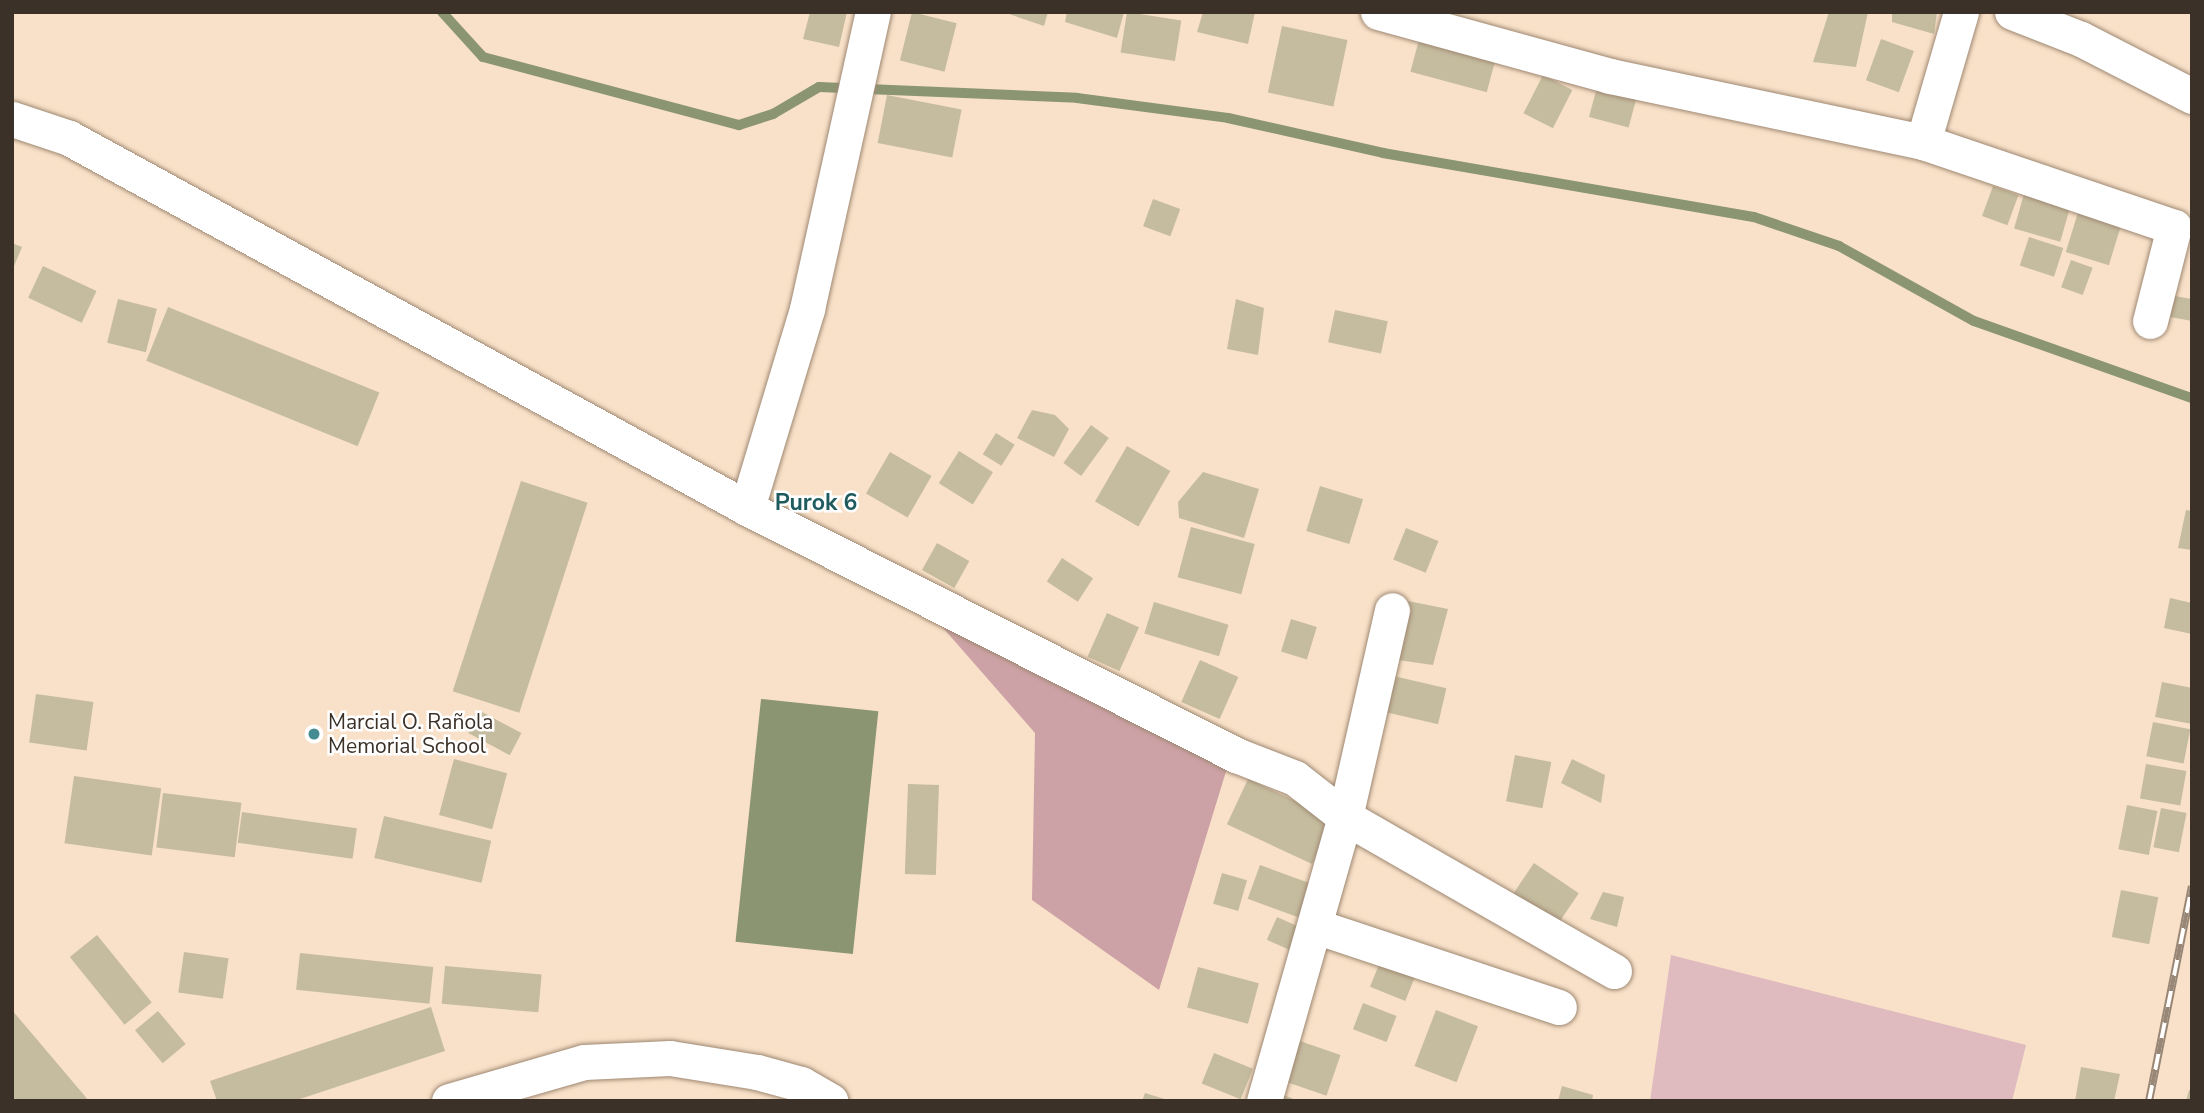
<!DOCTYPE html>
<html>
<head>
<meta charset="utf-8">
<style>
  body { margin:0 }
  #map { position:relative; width:2204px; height:1113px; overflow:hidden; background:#f9e1c9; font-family:"Nunito Sans",sans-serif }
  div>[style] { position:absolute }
  .green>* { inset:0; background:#dfbabe }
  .forest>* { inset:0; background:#cda2a6 }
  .water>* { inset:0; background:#8b9572; transform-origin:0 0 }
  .stream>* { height:10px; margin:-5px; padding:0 5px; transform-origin:5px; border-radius:5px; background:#8b9572 }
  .building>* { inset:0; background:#c5bc9f; transform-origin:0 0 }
  .roads { filter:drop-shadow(0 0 2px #9e8872) drop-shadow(0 0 2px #9e8872) }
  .minor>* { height:35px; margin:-17.5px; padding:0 17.5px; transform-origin:17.5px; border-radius:17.5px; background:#fff }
  .rail>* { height:8px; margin-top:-4px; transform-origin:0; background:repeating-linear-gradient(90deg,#fff 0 16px,#988777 0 32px); box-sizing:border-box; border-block:2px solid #988777 }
  .dots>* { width:19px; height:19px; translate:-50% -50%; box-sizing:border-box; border:4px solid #fff; border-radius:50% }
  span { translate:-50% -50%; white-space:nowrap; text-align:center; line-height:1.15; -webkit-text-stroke:5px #fff; paint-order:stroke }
  .poi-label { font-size:21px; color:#3b3128 }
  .left { translate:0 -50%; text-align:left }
  .neighbourhood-label { font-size:23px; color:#1f5a5e; font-weight:700 }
  .frame { position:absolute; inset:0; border:14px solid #3b3128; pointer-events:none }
</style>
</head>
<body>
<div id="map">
  <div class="green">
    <div style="clip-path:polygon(1671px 955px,2026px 1045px,2012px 1101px,1650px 1101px)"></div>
  </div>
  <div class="forest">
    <div style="clip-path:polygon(937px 621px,1228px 765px,1159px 990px,1032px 900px,1035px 733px)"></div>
  </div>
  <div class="water">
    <div style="left:761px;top:699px;width:118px;height:244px;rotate:6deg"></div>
  </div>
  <div class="stream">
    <div style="left:442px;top:12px;width:61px;rotate:47.7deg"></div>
    <div style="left:483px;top:57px;width:265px;rotate:14.9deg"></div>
    <div style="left:739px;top:125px;width:36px;rotate:-18deg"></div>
    <div style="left:773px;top:114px;width:53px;rotate:-30.4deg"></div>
    <div style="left:819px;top:87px;width:258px;rotate:2.4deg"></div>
    <div style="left:1077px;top:98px;width:152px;rotate:7.5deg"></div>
    <div style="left:1228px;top:118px;width:159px;rotate:12.7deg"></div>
    <div style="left:1383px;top:153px;width:376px;rotate:9.8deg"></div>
    <div style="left:1754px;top:217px;width:90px;rotate:18.8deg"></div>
    <div style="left:1839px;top:246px;width:154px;rotate:29.1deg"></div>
    <div style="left:1974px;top:321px;width:231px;rotate:19.5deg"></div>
  </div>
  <div class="building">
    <div style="clip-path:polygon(810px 12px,847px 12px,839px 47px,803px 39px)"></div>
    <div style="left:912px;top:12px;width:46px;height:50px;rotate:14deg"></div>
    <div style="clip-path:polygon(1003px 12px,1048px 12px,1044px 26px)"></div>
    <div style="clip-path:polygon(1067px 12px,1124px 12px,1117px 38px,1065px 22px)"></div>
    <div style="left:1127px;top:12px;width:55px;height:41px;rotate:9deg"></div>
    <div style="clip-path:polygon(1203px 12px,1255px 12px,1248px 44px,1197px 32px)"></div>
    <div style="clip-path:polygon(1829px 12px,1868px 12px,1856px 67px,1813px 62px)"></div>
    <div style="clip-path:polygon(1892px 12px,1937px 12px,1934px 34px,1892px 22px)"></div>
    <div style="left:1282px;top:26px;width:67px;height:68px;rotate:12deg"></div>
    <div style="left:1420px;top:36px;width:79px;height:37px;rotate:15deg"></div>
    <div style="left:1881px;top:39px;width:35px;height:44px;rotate:20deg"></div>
    <div style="left:1543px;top:75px;width:33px;height:43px;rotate:27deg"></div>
    <div style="left:1597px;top:87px;width:41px;height:31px;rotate:15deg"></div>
    <div style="left:887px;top:95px;width:76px;height:49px;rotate:11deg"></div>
    <div style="left:1993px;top:186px;width:27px;height:32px;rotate:20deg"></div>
    <div style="left:2024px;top:194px;width:48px;height:36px;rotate:16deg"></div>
    <div style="left:1153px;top:199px;width:29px;height:29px;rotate:20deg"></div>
    <div style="left:2079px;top:209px;width:45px;height:45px;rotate:17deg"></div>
    <div style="left:2029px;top:237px;width:36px;height:30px;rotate:18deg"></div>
    <div style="clip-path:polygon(12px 243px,22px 247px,12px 271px)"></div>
    <div style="left:2071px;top:260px;width:23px;height:29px;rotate:20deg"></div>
    <div style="left:43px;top:266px;width:59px;height:35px;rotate:25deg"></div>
    <div style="clip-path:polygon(2175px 296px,2192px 299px,2192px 321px,2170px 317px)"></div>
    <div style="left:118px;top:299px;width:40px;height:45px;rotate:14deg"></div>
    <div style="clip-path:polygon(1236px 299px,1264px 308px,1258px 355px,1227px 349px)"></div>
    <div style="left:168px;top:307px;width:228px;height:58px;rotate:22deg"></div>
    <div style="left:1335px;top:310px;width:54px;height:33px;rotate:12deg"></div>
    <div style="clip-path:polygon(1032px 410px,1055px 415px,1069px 429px,1054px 457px,1017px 438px)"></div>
    <div style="left:1091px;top:425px;width:22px;height:47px;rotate:36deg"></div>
    <div style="left:996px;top:433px;width:22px;height:25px;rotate:32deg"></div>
    <div style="left:1127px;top:446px;width:50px;height:64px;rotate:30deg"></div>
    <div style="left:959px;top:451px;width:40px;height:38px;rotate:32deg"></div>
    <div style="left:890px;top:452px;width:48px;height:48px;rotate:30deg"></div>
    <div style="clip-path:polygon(1203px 472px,1259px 489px,1244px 538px,1179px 518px,1178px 502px)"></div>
    <div style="left:521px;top:481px;width:70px;height:221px;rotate:18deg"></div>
    <div style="left:1320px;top:486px;width:45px;height:47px;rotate:17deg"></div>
    <div style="clip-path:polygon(2186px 510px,2192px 511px,2192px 550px,2178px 548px)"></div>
    <div style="left:1191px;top:527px;width:66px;height:52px;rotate:15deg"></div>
    <div style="left:1406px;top:528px;width:35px;height:34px;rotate:22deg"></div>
    <div style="left:937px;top:543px;width:37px;height:31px;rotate:29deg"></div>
    <div style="left:1062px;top:558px;width:37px;height:28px;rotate:33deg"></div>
    <div style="clip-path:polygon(1393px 598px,1448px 609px,1433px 665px,1391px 659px)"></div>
    <div style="clip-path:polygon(2170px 598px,2192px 603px,2192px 634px,2164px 628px)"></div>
    <div style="left:1154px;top:602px;width:78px;height:33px;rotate:17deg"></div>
    <div style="left:1107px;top:613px;width:35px;height:48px;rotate:24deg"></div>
    <div style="left:1291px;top:619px;width:27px;height:34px;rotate:17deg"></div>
    <div style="left:1200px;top:660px;width:42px;height:46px;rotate:24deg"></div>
    <div style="left:1385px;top:674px;width:63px;height:37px;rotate:13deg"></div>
    <div style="clip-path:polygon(2162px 682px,2192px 688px,2192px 724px,2155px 717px)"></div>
    <div style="left:36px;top:694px;width:58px;height:49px;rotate:8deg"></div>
    <div style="left:480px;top:711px;width:47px;height:25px;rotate:28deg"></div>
    <div style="left:2153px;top:722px;width:38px;height:35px;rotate:11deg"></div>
    <div style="left:1515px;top:755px;width:37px;height:47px;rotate:11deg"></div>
    <div style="left:454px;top:759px;width:55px;height:58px;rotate:15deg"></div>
    <div style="clip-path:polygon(1572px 759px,1605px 775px,1601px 803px,1561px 783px)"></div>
    <div style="left:2146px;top:764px;width:41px;height:35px;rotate:10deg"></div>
    <div style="left:74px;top:776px;width:88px;height:68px;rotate:8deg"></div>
    <div style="left:1248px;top:779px;width:94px;height:50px;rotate:25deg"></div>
    <div style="left:908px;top:784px;width:31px;height:90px;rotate:2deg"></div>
    <div style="left:163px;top:793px;width:79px;height:55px;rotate:7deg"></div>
    <div style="left:2127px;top:805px;width:31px;height:45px;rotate:11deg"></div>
    <div style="left:2161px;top:808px;width:26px;height:40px;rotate:11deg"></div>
    <div style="left:242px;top:812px;width:116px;height:31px;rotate:8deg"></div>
    <div style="left:384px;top:816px;width:110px;height:43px;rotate:13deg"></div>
    <div style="left:1534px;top:863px;width:54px;height:41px;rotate:34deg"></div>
    <div style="left:1260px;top:865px;width:59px;height:36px;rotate:20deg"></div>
    <div style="left:1222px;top:873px;width:26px;height:32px;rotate:16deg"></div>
    <div style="left:2121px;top:890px;width:38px;height:48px;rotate:11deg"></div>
    <div style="clip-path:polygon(1603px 892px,1624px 897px,1617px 927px,1590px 919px)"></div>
    <div style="left:1277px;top:917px;width:27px;height:25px;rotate:24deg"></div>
    <div style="left:97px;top:935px;width:87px;height:35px;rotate:51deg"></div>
    <div style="left:184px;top:952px;width:45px;height:41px;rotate:8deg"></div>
    <div style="left:300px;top:953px;width:134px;height:37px;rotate:6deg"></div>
    <div style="left:1382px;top:957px;width:38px;height:32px;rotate:22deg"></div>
    <div style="left:445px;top:966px;width:97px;height:38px;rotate:5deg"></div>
    <div style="left:1198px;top:967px;width:63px;height:42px;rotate:15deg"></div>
    <div style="left:1363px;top:1003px;width:36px;height:28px;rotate:21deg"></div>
    <div style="clip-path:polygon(431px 1007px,445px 1051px,294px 1101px,217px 1101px,210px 1081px)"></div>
    <div style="clip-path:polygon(12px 1010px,89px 1101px,12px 1101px)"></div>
    <div style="left:1436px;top:1010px;width:45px;height:60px;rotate:21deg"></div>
    <div style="left:158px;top:1011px;width:43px;height:30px;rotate:50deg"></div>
    <div style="left:1297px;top:1040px;width:46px;height:43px;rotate:19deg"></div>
    <div style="left:1214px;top:1053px;width:42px;height:33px;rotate:22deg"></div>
    <div style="clip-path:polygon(2081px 1067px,2120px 1074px,2114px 1101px,2075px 1101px)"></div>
    <div style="clip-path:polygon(1562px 1086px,1593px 1095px,1592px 1101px,1558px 1101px)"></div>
    <div style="clip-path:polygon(2189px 1090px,2192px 1090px,2192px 1101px,2186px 1101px)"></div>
    <div style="clip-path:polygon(1145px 1093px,1168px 1100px,1168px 1101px,1142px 1101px)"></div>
    <div style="clip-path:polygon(1281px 1094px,1299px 1101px,1279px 1101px)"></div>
  </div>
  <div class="roads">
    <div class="minor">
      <div style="left:1378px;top:12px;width:241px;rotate:15.4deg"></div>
      <div style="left:1610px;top:76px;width:320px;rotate:11.9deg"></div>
      <div style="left:1923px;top:142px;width:265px;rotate:18.7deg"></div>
      <div style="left:2174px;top:227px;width:97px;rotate:104.3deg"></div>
      <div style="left:2012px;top:12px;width:74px;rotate:21.4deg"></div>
      <div style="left:2081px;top:39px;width:125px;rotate:27.2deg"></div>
      <div style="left:12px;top:119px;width:60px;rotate:18.4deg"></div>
      <div style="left:69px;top:138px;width:772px;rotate:28.62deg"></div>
      <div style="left:747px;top:508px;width:548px;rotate:26.8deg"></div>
      <div style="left:1236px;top:755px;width:63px;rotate:21.3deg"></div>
      <div style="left:1295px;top:778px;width:63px;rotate:38deg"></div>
      <div style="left:1345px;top:817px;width:310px;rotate:29.8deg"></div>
      <div style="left:1923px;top:142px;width:135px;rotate:-73.7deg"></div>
      <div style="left:747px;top:508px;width:208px;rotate:-73.2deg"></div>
      <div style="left:807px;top:309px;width:304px;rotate:-77.5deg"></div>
      <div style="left:1315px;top:926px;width:257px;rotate:18.4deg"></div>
      <div style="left:449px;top:1101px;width:141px;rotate:-16.1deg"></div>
      <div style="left:584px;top:1062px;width:86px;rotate:-2.7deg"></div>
      <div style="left:670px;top:1058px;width:88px;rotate:9.1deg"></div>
      <div style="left:757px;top:1072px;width:46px;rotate:15.3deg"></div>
      <div style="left:801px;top:1084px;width:34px;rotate:30deg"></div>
      <div style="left:1264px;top:1101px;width:295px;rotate:-74.1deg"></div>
      <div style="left:1345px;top:817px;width:212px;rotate:-77.2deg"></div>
    </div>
  </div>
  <div class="rail">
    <div style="left:2149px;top:1101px;width:219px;rotate:-78.7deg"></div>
  </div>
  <div class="dots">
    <div style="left:314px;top:734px;background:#448c91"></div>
  </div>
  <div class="poi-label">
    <span class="left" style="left:328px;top:734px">Marcial O. Rañola<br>Memorial School</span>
  </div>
  <div class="neighbourhood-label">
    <span style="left:816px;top:503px">Purok 6</span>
  </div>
  <div class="frame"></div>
</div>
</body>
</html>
